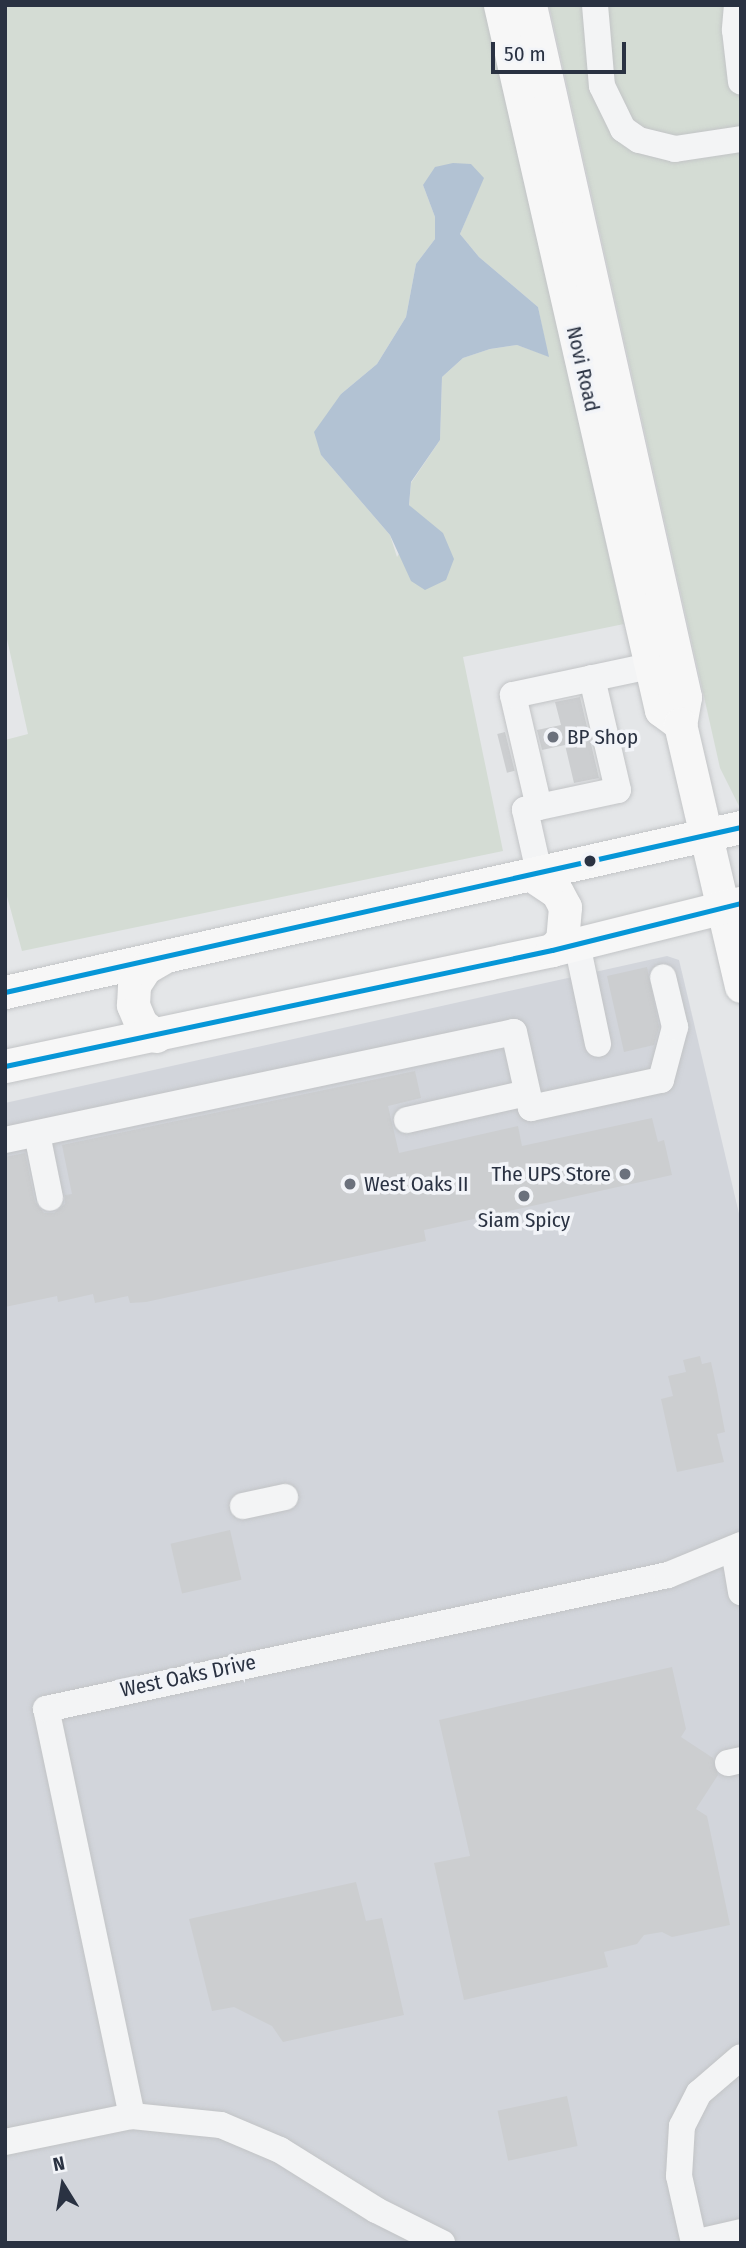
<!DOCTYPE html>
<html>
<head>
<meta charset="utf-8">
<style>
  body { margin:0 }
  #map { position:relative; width:746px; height:2248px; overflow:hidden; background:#e4e6e8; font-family:"Fira Sans Condensed",sans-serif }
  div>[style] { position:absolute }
  .built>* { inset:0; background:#d2d5db }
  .green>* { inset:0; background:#d4dcd4 }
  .water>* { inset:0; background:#b2c2d3 }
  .building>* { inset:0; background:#ccced0; transform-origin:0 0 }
  .roads { filter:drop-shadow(0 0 2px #c2c4c6) drop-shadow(0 0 2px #c2c4c6) }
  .minor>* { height:26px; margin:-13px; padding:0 13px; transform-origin:13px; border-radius:13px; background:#f3f4f5 }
  .major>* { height:33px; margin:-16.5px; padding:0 16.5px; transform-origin:16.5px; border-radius:16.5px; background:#f7f7f7 }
  .bus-1>* { height:5px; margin:-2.5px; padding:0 2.5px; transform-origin:2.5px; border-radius:2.5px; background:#0696d7 }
  .dots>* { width:19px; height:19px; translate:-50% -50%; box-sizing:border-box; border:4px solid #f2f4f8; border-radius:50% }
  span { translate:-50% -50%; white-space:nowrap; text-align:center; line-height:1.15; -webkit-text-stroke:7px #f2f4f8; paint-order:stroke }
  .street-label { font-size:21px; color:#2a3242 }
  .poi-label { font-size:21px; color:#2a3242 }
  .left { translate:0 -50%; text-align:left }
  .right { translate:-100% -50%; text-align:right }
  .frame { position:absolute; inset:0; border:7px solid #2a3242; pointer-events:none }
  .north { position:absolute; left:28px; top:2150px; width:70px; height:70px; -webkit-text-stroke:5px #f2f4f8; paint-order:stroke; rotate:349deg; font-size:19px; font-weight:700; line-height:28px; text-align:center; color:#2a3242 }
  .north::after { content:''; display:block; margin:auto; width:24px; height:32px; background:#2a3242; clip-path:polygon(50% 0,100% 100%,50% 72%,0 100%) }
  .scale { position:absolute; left:491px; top:42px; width:135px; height:32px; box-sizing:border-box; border:4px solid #2a3242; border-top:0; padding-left:9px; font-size:21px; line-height:24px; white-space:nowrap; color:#2a3242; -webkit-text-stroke:5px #f2f4f8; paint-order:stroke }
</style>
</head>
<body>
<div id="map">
  <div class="built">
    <div style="clip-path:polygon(667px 956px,679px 960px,741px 1222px,741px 2243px,5px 2243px,5px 1103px)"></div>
  </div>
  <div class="green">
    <div style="clip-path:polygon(evenodd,5px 5px,485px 5px,624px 624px,463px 657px,503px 851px,22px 951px,5px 889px,5px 740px,28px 734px,5px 630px,5px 5px,483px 178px,460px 234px,479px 257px,538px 307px,548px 356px,517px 345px,490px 349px,463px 358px,442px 377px,440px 440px,411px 483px,409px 505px,421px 516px,397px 557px,390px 535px,321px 455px,341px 394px,377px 364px,406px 317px,416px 264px,435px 239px,435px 217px,423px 185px,483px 178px)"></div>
    <div style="clip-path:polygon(549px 5px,741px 5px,739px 806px,720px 768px)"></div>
  </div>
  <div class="water">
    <div style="clip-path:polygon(453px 163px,471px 164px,484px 178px,460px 234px,479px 257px,538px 307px,549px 357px,517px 345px,490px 349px,463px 358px,442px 377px,440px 440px,411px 482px,409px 505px,443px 533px,454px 559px,446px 580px,425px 590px,411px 581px,390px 535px,321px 455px,314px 432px,341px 394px,377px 364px,406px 317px,416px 264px,435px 239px,435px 217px,423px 185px,435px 167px)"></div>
  </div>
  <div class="building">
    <div style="clip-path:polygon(580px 697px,599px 778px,574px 783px,565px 745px,542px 750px,537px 730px,561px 725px,555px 702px)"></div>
    <div style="left:505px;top:732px;width:40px;height:8px;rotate:76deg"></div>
    <div style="clip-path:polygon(647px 967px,659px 1027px,654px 1045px,624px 1052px,607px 976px)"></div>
    <div style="clip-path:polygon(415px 1071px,421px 1098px,388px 1106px,399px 1153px,518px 1126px,522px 1146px,652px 1118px,658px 1142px,664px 1140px,672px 1175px,424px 1230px,426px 1241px,146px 1302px,130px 1303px,128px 1296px,95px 1303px,93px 1294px,58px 1302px,57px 1296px,5px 1307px,5px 1157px,25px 1153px,35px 1202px,44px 1213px,54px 1213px,65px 1204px,65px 1195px,72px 1194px,62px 1145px)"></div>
    <div style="clip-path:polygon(700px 1356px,702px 1364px,711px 1362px,717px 1390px,725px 1432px,717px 1434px,724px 1462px,677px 1472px,661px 1399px,673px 1396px,668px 1376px,686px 1372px,683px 1360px)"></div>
    <div style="left:230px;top:1530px;width:51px;height:61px;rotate:77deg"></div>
    <div style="clip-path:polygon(672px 1667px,686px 1729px,681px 1737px,713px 1758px,718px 1775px,696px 1809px,707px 1816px,730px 1925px,672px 1937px,662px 1932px,644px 1935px,637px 1944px,604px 1952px,608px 1967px,464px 2000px,434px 1863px,470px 1856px,439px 1720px)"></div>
    <div style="clip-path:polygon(356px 1882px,366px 1921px,382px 1918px,404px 2015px,283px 2042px,272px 2026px,234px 2007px,212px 2011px,189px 1919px)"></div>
    <div style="left:567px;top:2096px;width:51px;height:71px;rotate:78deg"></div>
  </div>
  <div class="roads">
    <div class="minor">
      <div style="left:595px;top:5px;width:81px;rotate:85.1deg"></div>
      <div style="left:602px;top:86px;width:48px;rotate:64deg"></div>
      <div style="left:623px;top:129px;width:19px;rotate:35deg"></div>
      <div style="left:639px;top:140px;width:37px;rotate:14deg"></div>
      <div style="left:675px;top:149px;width:67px;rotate:-8.6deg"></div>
      <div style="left:737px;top:5px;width:25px;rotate:95deg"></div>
      <div style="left:735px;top:30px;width:52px;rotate:83.4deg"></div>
      <div style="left:539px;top:807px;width:115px;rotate:-103.1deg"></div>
      <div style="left:513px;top:695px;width:140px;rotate:-12deg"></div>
      <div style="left:539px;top:872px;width:64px;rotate:-102.7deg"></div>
      <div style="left:525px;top:810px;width:95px;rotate:-12.1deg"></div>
      <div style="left:618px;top:790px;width:115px;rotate:-103.1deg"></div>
      <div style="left:577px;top:944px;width:102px;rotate:78.1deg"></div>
      <div style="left:407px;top:1120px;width:123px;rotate:-12.7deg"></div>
      <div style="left:37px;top:1134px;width:65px;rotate:78.5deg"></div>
      <div style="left:5px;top:1140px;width:520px;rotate:-11.98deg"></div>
      <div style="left:514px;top:1032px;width:78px;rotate:77.4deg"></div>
      <div style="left:531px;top:1108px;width:133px;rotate:-12.2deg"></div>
      <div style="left:661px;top:1080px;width:55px;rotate:-75.2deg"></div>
      <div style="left:675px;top:1027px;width:51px;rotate:-103.5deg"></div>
      <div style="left:243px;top:1506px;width:43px;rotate:-12.1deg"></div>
      <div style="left:734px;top:1550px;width:43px;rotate:80.5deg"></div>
      <div style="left:728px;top:1763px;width:13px;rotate:-13deg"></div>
      <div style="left:132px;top:2116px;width:416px;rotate:-101.9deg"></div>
      <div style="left:46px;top:1709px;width:636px;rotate:-12.16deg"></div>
      <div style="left:668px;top:1575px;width:79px;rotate:-22.3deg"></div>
      <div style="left:5px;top:2142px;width:130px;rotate:-11.6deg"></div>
      <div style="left:132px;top:2116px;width:89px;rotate:5.8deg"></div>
      <div style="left:221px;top:2125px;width:64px;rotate:23deg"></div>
      <div style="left:280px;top:2150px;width:113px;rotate:32deg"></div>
      <div style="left:376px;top:2210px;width:74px;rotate:26.6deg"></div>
      <div style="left:694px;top:2243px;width:69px;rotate:-102.6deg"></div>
      <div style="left:679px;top:2176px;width:50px;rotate:-86.6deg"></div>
      <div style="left:682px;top:2126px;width:37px;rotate:-63deg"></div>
      <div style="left:699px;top:2093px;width:55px;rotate:-40.6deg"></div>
      <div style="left:694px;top:2243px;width:48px;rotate:-13.2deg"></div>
    </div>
    <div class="major">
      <div style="left:500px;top:5px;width:723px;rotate:77.14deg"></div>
      <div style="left:661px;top:710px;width:24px;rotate:36deg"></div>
      <div style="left:530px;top:5px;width:709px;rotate:77.37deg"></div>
      <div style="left:685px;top:697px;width:27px;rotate:100deg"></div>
      <div style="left:680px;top:724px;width:269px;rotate:76.9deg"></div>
      <div style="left:530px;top:874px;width:32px;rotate:34deg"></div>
      <div style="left:557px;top:892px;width:17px;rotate:62deg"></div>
      <div style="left:565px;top:907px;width:33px;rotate:95deg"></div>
      <div style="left:562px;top:940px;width:14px;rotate:135deg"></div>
      <div style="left:5px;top:992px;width:754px;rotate:-12.64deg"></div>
      <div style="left:156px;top:1036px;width:19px;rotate:-141deg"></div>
      <div style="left:141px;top:1024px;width:21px;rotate:-113deg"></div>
      <div style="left:133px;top:1005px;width:20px;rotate:-87deg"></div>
      <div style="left:134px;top:985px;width:20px;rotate:-57deg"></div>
      <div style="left:145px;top:968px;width:20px;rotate:-30deg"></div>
      <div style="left:5px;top:1066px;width:559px;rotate:-11.97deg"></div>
      <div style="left:552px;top:950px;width:195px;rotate:-14deg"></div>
    </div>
  </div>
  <div class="bus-1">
    <div style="left:5px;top:992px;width:754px;rotate:-12.64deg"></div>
    <div style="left:5px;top:1066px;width:559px;rotate:-11.97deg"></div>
    <div style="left:552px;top:950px;width:195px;rotate:-14deg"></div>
  </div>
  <div class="dots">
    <div style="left:553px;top:737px;background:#6b717c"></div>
    <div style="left:590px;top:861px;background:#2a3242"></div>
    <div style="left:625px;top:1174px;background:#6b717c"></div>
    <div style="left:350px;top:1184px;background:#6b717c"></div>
    <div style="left:524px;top:1196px;background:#6b717c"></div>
  </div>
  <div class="street-label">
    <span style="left:583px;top:369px;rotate:77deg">Novi Road</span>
    <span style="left:188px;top:1676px;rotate:-12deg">West Oaks Drive</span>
  </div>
  <div class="poi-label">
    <span class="left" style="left:567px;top:737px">BP Shop</span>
    <span class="right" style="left:611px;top:1174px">The UPS Store</span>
    <span class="left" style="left:364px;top:1184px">West Oaks II</span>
    <span style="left:524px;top:1220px">Siam Spicy</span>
  </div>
  <div class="frame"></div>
  <div class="north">N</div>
  <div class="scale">50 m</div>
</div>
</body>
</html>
